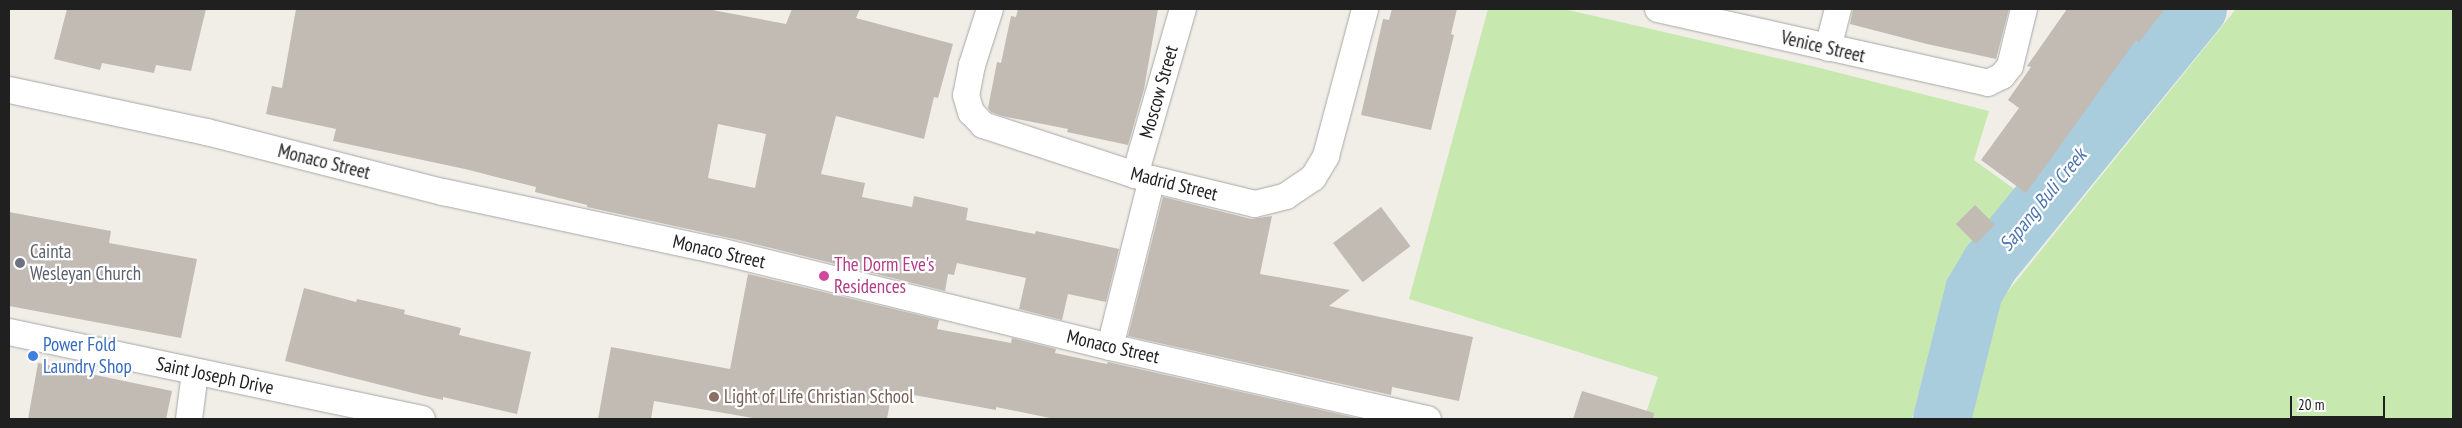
<!DOCTYPE html>
<html>
<head>
<meta charset="utf-8">
<style>
  body { margin:0 }
  #map { position:relative; width:2462px; height:428px; overflow:hidden; background:#f0eee7; font-family:"PT Sans Narrow",sans-serif }
  div>[style] { position:absolute }
  .grass>* { inset:0; background:#c7e8af }
  .river>* { height:58px; margin:-29px; padding:0 29px; transform-origin:29px; border-radius:29px; background:#a9cddc }
  .building>* { inset:0; background:#c1bbb4; transform-origin:0 0 }
  .roads { filter:drop-shadow(0 0 1px #a7a7a7) drop-shadow(0 0 1px #a7a7a7) }
  .street>* { height:26px; margin:-13px; padding:0 13px; transform-origin:13px; border-radius:13px; background:#fff }
  .dots>* { width:14px; height:14px; translate:-50% -50%; box-sizing:border-box; border:2px solid #fff; border-radius:50% }
  span { translate:-50% -50%; white-space:nowrap; text-align:center; line-height:1.15; -webkit-text-stroke:4.5px #fff; paint-order:stroke }
  .street-label { font-size:19px; color:#202020 }
  .worship-label { font-size:19px; color:#5b616d }
  .left { translate:0 -50%; text-align:left }
  .hotel-label { font-size:19px; color:#b23c85 }
  .shop-label { font-size:19px; color:#366cbe }
  .education-label { font-size:19px; color:#785e54 }
  .water-label { font-size:20px; color:#4f77ae; font-style:italic }
  .frame { position:absolute; inset:0; border:10px solid #202020; pointer-events:none }
  .scale { position:absolute; left:2290px; top:396px; width:95px; height:22px; box-sizing:border-box; border:2px solid #202020; border-top:0; padding-left:6px; font-size:15px; line-height:18px; white-space:nowrap; color:#202020; -webkit-text-stroke:4px #fff; paint-order:stroke }
</style>
</head>
<body>
<div id="map">
  <div class="grass">
    <div style="clip-path:polygon(1488px 9px,1564px 9px,1812px 66px,1989px 111px,1974px 160px,2028px 199px,1949px 275px,1912px 419px,1644px 419px,1658px 377px,1409px 299px)"></div>
    <div style="clip-path:polygon(2236px 9px,2453px 9px,2453px 419px,1970px 419px,2001px 300px)"></div>
  </div>
  <div class="river">
    <div style="left:1942px;top:419px;width:132px;rotate:-76deg"></div>
    <div style="left:1974px;top:291px;width:31px;rotate:-59deg"></div>
    <div style="left:1990px;top:264px;width:329px;rotate:-50.8deg"></div>
  </div>
  <div class="building">
    <div style="clip-path:polygon(67px 9px,206px 9px,191px 71px,156px 65px,154px 73px,102px 63px,100px 70px,54px 59px)"></div>
    <div style="clip-path:polygon(evenodd,296px 9px,707px 9px,786px 24px,792px 9px,860px 9px,856px 18px,953px 44px,938px 98px,934px 97px,924px 139px,836px 116px,821px 174px,865px 183px,862px 197px,912px 207px,914px 196px,968px 208px,966px 220px,1035px 234px,1036px 231px,1119px 249px,1106px 302px,1068px 294px,1062px 320px,1019px 309px,1026px 278px,957px 263px,954px 275px,948px 274px,945px 291px,739px 240px,587px 207px,587px 205px,535px 192px,536px 187px,465px 169px,333px 141px,336px 129px,266px 114px,272px 86px,282px 88px,296px 9px,718px 124px,766px 134px,755px 188px,708px 178px,718px 124px)"></div>
    <div style="clip-path:polygon(1018px 9px,1158px 9px,1144px 89px,1128px 145px,1067px 132px,1068px 129px,1002px 116px,991px 112px,988px 108px,997px 62px,1001px 63px,1011px 16px,1016px 17px)"></div>
    <div style="clip-path:polygon(1392px 9px,1457px 9px,1451px 34px,1454px 35px,1431px 130px,1361px 115px,1383px 19px,1389px 20px)"></div>
    <div style="clip-path:polygon(1853px 9px,2009px 9px,1996px 59px,1927px 44px,1850px 24px)"></div>
    <div style="clip-path:polygon(2067px 9px,2165px 9px,2139px 42px,2136px 40px,2026px 193px,1981px 160px,2019px 108px,2008px 100px,2031px 67px,2027px 66px)"></div>
    <div style="clip-path:polygon(1163px 197px,1251px 219px,1272px 216px,1260px 274px,1350px 290px,1329px 306px,1473px 337px,1459px 401px,1392px 387px,1391px 395px,1128px 336px)"></div>
    <div style="left:1975px;top:205px;width:28px;height:27px;rotate:45deg"></div>
    <div style="left:1381px;top:207px;width:49px;height:60px;rotate:53deg"></div>
    <div style="clip-path:polygon(9px 212px,111px 231px,109px 243px,197px 259px,181px 338px,9px 306px)"></div>
    <div style="clip-path:polygon(748px 274px,939px 320px,937px 329px,1011px 343px,1012px 338px,1056px 349px,1055px 353px,1107px 364px,1108px 362px,1361px 419px,1055px 419px,996px 407px,996px 410px,892px 391px,887px 419px,759px 419px,654px 401px,651px 419px,598px 419px,611px 347px,730px 369px)"></div>
    <div style="clip-path:polygon(304px 288px,356px 302px,357px 299px,405px 310px,404px 314px,461px 328px,459px 335px,531px 352px,517px 414px,443px 397px,443px 400px,425px 396px,285px 361px)"></div>
    <div style="clip-path:polygon(38px 363px,172px 391px,166px 419px,28px 419px)"></div>
    <div style="clip-path:polygon(1582px 391px,1654px 413px,1653px 419px,1573px 419px)"></div>
  </div>
  <div class="roads">
    <div class="street">
      <div style="left:990px;top:9px;width:59px;rotate:107.8deg"></div>
      <div style="left:972px;top:65px;width:31px;rotate:101deg"></div>
      <div style="left:966px;top:95px;width:18px;rotate:74deg"></div>
      <div style="left:971px;top:112px;width:18px;rotate:47deg"></div>
      <div style="left:983px;top:125px;width:160px;rotate:18.2deg"></div>
      <div style="left:1135px;top:175px;width:123px;rotate:13.6deg"></div>
      <div style="left:1255px;top:204px;width:32px;rotate:-14deg"></div>
      <div style="left:1286px;top:196px;width:32px;rotate:-34deg"></div>
      <div style="left:1313px;top:178px;width:26px;rotate:-59deg"></div>
      <div style="left:1326px;top:156px;width:152px;rotate:-75.1deg"></div>
      <div style="left:1658px;top:9px;width:338px;rotate:12.6deg"></div>
      <div style="left:1988px;top:83px;width:16px;rotate:-27deg"></div>
      <div style="left:2002px;top:76px;width:13px;rotate:-51deg"></div>
      <div style="left:2010px;top:66px;width:59px;rotate:-76.2deg"></div>
      <div style="left:1828px;top:48px;width:40px;rotate:-75.6deg"></div>
      <div style="left:9px;top:90px;width:202px;rotate:12deg"></div>
      <div style="left:207px;top:132px;width:244px;rotate:14.3deg"></div>
      <div style="left:443px;top:192px;width:282px;rotate:12.1deg"></div>
      <div style="left:719px;top:251px;width:403px;rotate:13.8deg"></div>
      <div style="left:1110px;top:347px;width:326px;rotate:12.8deg"></div>
      <div style="left:1135px;top:175px;width:173px;rotate:-73.9deg"></div>
      <div style="left:9px;top:332px;width:422px;rotate:11.9deg"></div>
      <div style="left:1110px;top:347px;width:173px;rotate:-76deg"></div>
      <div style="left:189px;top:419px;width:47px;rotate:-82.7deg"></div>
    </div>
  </div>
  <div class="dots">
    <div style="left:20px;top:263px;background:#6b7280"></div>
    <div style="left:824px;top:276px;background:#d1479c"></div>
    <div style="left:33px;top:356px;background:#3f7fe0"></div>
    <div style="left:714px;top:397px;background:#8d6e63"></div>
  </div>
  <div class="street-label">
    <span style="left:1823px;top:47px;rotate:13deg">Venice Street</span>
    <span style="left:1159px;top:92px;rotate:-74deg">Moscow Street</span>
    <span style="left:324px;top:162px;rotate:14deg">Monaco Street</span>
    <span style="left:1174px;top:184px;rotate:14deg">Madrid Street</span>
    <span style="left:719px;top:252px;rotate:13deg">Monaco Street</span>
    <span style="left:1113px;top:347px;rotate:13deg">Monaco Street</span>
    <span style="left:215px;top:376px;rotate:12deg">Saint Joseph Drive</span>
  </div>
  <div class="worship-label">
    <span class="left" style="left:30px;top:263px">Cainta<br>Wesleyan Church</span>
  </div>
  <div class="hotel-label">
    <span class="left" style="left:834px;top:276px">The Dorm Eve's<br>Residences</span>
  </div>
  <div class="shop-label">
    <span class="left" style="left:43px;top:356px">Power Fold<br>Laundry Shop</span>
  </div>
  <div class="education-label">
    <span class="left" style="left:724px;top:397px">Light of Life Christian School</span>
  </div>
  <div class="water-label">
    <span style="left:2043px;top:200px;rotate:-51deg">Sapang Buli Creek</span>
  </div>
  <div class="frame"></div>
  <div class="scale">20 m</div>
</div>
</body>
</html>
